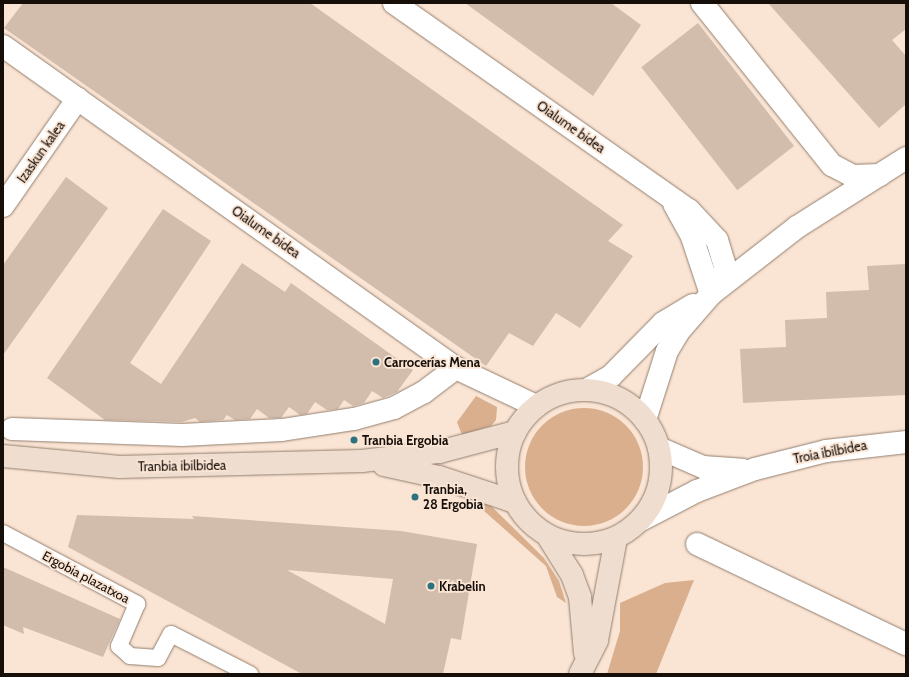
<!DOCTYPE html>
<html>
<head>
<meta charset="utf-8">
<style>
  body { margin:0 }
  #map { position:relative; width:909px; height:677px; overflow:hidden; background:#fae4d3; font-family:Cabin,sans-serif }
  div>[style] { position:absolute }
  .green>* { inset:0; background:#d9af8e }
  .round { border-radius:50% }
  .building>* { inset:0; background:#d2bcac; transform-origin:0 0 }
  .roads { filter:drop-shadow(0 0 1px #927f6f) drop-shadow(0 0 1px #927f6f) }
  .pedestrian>* { height:16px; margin:-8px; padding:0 8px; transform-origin:8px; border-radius:8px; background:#fff }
  .minor>* { height:22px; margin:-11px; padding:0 11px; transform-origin:11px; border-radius:11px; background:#fff }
  .tertiary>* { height:22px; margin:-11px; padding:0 11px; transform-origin:11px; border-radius:11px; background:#fff }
  .secondary>* { height:22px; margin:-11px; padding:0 11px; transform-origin:11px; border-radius:11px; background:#efdecf }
  .secondary>.ring { margin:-11px; padding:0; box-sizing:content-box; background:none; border:22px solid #efdecf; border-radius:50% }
  .dots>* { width:11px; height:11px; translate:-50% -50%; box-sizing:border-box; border:2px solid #fae4d3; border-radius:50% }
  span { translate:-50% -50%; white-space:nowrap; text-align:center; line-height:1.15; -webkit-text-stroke:3.5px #fae4d3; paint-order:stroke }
  .street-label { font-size:13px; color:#150e09 }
  .poi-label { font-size:13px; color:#150e09; font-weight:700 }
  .left { translate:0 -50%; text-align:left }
  .frame { position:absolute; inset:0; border:4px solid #150e09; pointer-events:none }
</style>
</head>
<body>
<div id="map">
  <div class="green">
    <div style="clip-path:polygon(476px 396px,497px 407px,496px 420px,491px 426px,462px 435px,457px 422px)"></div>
    <div class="round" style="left:525px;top:408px;width:118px;height:118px"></div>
    <div style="clip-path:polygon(486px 501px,544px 558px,559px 581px,566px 603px,557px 597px,546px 566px,483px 510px)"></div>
    <div style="clip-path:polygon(694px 580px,656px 674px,607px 674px,620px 631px,620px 603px,665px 583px)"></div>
  </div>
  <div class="building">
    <div style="clip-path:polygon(23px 3px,310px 3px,623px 225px,608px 241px,633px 256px,580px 328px,556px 313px,533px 346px,509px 333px,486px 366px,4px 28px)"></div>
    <div style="clip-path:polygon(465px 3px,611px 3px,641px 25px,593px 96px)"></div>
    <div style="clip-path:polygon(768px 3px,906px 3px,906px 29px,892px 40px,906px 56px,906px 104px,879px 128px)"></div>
    <div style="left:698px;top:23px;width:156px;height:72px;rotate:52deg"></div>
    <div style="clip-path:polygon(66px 177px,108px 208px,3px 355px,3px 265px)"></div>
    <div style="clip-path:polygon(163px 209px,211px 241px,130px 363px,161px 384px,242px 263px,285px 292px,291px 283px,413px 370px,397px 392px,383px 398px,372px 391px,364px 403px,353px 406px,344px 400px,338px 409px,327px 410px,315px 402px,307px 414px,300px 415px,289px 407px,281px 418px,269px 418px,257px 409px,250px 419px,235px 420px,227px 415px,223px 420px,200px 422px,195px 418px,182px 422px,105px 420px,47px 378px)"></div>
    <div style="clip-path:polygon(906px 264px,906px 395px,743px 403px,740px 349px,786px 347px,785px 320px,827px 318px,826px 292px,869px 290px,867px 266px)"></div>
    <div style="clip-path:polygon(evenodd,77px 515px,194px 519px,192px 516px,401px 531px,477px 544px,461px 640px,451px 638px,443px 674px,302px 674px,68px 547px,77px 515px,287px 570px,393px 579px,385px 624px,287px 570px)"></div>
    <div style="clip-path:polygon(3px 567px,120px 619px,103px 657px,23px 627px,24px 634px,3px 625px)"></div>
  </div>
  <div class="roads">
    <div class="pedestrian">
      <div style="left:3px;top:533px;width:152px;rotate:27.9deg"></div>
      <div style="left:137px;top:604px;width:46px;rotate:113.2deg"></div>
      <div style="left:119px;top:646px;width:15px;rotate:42deg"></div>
      <div style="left:130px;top:656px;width:28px;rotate:4deg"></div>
      <div style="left:158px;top:658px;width:27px;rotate:-62deg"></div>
      <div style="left:171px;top:634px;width:89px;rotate:26.9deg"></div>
    </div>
    <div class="minor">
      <div style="left:394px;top:3px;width:360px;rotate:35.1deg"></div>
      <div style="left:689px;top:210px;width:41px;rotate:47deg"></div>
      <div style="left:717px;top:240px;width:28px;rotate:73deg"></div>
      <div style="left:725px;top:267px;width:15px;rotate:94deg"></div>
      <div style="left:702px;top:3px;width:208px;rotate:51.3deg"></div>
      <div style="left:832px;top:165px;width:24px;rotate:28deg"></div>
      <div style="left:853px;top:176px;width:27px;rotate:-2deg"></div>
      <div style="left:3px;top:46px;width:556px;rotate:35.41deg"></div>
      <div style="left:456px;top:368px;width:89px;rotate:25.4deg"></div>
      <div style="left:674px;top:204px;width:38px;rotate:61deg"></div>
      <div style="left:692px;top:237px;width:60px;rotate:71.6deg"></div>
      <div style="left:3px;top:206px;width:131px;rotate:-55.2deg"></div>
      <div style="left:586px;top:390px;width:29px;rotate:-29deg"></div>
      <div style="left:611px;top:376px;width:74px;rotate:-45.5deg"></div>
      <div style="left:663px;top:323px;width:35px;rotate:-31deg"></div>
      <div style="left:645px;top:420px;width:72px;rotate:-72.3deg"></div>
      <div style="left:667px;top:351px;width:23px;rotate:-59deg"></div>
      <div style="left:679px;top:331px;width:49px;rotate:-49.1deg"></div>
      <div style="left:711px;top:294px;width:109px;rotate:-37.9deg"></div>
      <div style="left:797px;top:227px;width:129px;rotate:-32.3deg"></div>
      <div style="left:12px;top:429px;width:170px;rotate:2deg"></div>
      <div style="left:182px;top:435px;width:100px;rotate:-2.9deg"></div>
      <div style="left:282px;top:430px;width:73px;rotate:-8.7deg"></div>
      <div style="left:354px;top:419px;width:41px;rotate:-15.4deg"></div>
      <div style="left:394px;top:408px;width:34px;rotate:-28deg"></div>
      <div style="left:424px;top:392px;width:40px;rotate:-37deg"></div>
      <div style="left:697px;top:544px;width:232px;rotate:25.6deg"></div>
    </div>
    <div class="tertiary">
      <div style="left:659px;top:448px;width:48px;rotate:23.4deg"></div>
      <div style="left:703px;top:467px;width:39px;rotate:4deg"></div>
      <div style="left:641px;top:520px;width:63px;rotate:-27.4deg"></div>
      <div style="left:697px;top:491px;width:62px;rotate:-20.8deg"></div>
      <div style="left:755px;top:469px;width:73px;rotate:-14.2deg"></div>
      <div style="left:826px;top:451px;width:81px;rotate:-6.4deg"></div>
    </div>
    <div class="secondary">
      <div class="ring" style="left:507px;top:390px;width:132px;height:132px"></div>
      <div style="left:3px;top:456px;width:117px;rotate:5.4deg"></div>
      <div style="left:119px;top:467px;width:243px;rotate:-1.4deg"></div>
      <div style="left:362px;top:461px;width:78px;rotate:-6.7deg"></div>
      <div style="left:439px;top:452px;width:79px;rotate:-14.7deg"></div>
      <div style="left:384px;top:465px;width:56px;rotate:12.3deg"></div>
      <div style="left:439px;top:477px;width:80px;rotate:18.2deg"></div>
      <div style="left:547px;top:535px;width:47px;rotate:58deg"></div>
      <div style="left:572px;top:575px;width:23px;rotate:70deg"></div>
      <div style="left:580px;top:597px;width:56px;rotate:84.9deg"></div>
      <div style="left:580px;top:674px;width:38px;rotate:-63deg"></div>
      <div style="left:597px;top:640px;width:104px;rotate:-79.4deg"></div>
    </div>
  </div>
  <div class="dots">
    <div style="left:376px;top:362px;background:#2c737f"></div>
    <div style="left:354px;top:440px;background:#2c737f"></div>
    <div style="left:415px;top:497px;background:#2c737f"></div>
    <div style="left:431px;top:586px;background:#2c737f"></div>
  </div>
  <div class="street-label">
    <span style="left:571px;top:127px;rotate:35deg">Oialume bidea</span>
    <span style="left:41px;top:152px;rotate:-55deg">Izaskun kalea</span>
    <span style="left:266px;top:232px;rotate:35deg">Oialume bidea</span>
    <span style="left:830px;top:452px;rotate:-11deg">Troia ibilbidea</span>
    <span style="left:182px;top:466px;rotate:-1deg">Tranbia ibilbidea</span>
    <span style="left:86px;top:577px;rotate:28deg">Ergobia plazatxoa</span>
  </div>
  <div class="poi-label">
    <span class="left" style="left:384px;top:362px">Carrocerías Mena</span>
    <span class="left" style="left:362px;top:440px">Tranbia Ergobia</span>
    <span class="left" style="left:423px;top:497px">Tranbia,<br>28 Ergobia</span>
    <span class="left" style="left:439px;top:586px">Krabelin</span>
  </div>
  <div class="frame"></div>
</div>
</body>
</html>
